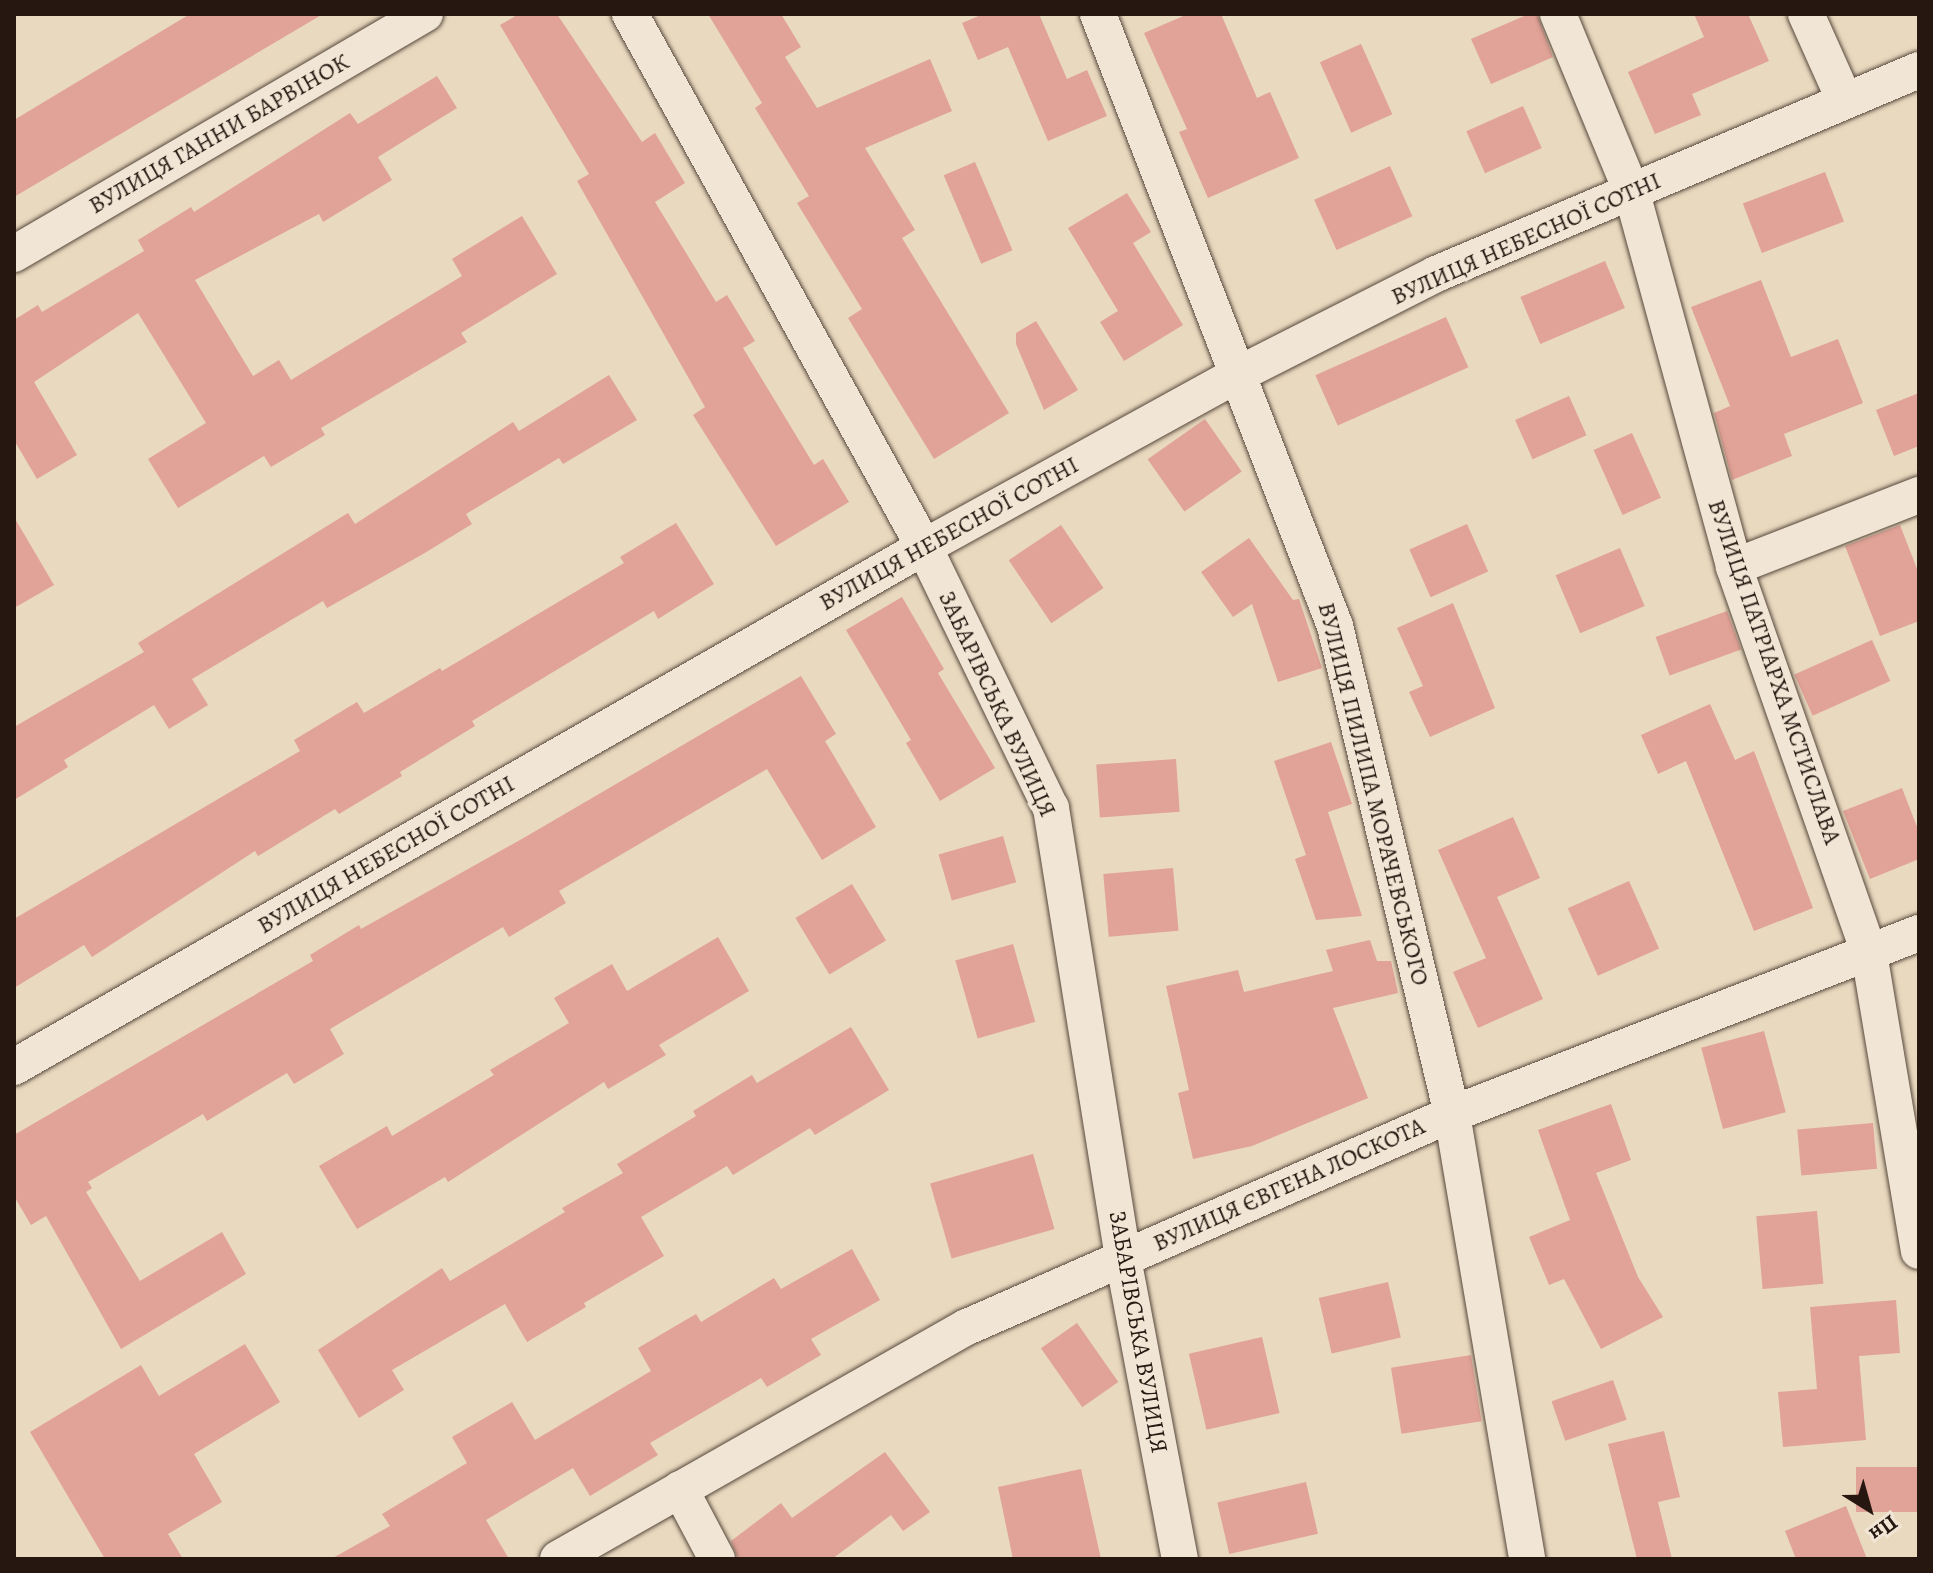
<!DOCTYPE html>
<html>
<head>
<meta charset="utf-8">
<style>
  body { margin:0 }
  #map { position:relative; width:1933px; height:1573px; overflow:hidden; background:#e9d9bf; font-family:Alegreya,serif }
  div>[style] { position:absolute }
  .building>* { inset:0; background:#e1a297; transform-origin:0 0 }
  .roads { filter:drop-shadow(0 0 2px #57483c) drop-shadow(0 0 2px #57483c) }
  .minor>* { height:36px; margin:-18px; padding:0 18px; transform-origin:18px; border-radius:18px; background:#f1e6d5 }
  span { translate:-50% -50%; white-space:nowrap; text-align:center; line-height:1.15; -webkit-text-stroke:7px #f1e6d5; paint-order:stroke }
  .street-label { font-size:24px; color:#261811 }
  .frame { position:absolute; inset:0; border:16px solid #261811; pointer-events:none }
  .north { position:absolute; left:1829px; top:1469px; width:80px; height:80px; -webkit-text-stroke:6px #f1e6d5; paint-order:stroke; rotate:143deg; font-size:22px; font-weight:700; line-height:32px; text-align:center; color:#261811 }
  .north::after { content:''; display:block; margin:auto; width:28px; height:36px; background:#261811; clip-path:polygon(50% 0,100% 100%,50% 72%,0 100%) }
</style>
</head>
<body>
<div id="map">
  <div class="building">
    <div style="clip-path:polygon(190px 14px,323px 14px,14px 197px,14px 120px)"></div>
    <div style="clip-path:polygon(519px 14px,557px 14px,642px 142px,655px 133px,685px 183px,655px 202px,716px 302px,727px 295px,755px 341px,743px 348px,814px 465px,823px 459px,849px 502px,776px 546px,693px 415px,705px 407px,577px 181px,589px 174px,500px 25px)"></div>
    <div style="clip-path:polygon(708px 14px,781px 14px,801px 47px,785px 57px,817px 108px,930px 59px,952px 111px,865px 148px,915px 230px,902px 238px,1009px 413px,934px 459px,848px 318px,862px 309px,797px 203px,809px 196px,755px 108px,762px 103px)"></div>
    <div style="clip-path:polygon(983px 14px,1039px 14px,1067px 79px,1087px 70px,1107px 116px,1048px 141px,1008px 47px,978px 60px,962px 23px)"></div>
    <div style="clip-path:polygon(1188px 14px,1221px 14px,1257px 98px,1270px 92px,1299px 158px,1208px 198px,1179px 132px,1187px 129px,1144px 33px)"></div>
    <div style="clip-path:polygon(1529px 14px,1537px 14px,1553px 57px,1491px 84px,1471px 39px)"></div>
    <div style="clip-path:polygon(1694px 14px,1748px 14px,1769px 61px,1692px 94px,1701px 115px,1655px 134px,1628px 72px,1704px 37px)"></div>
    <div style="left:1361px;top:44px;width:77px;height:45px;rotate:66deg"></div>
    <div style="clip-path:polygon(437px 76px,457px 108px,378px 157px,392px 180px,323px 222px,319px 214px,195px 280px,253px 376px,279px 360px,291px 380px,462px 276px,452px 259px,522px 216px,557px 274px,461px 333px,467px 342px,321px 428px,325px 435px,271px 467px,264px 456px,178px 508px,148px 459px,206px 423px,138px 313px,34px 382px,77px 455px,37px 479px,14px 440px,14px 320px,38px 305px,42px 312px,144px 251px,138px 240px,191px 207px,194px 212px,350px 113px,358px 124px)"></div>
    <div style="left:1523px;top:106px;width:46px;height:62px;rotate:66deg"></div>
    <div style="left:975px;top:162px;width:96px;height:34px;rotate:67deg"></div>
    <div style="left:1390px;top:166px;width:55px;height:83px;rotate:66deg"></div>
    <div style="left:1825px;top:172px;width:53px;height:88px;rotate:69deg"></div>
    <div style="clip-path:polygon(1127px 193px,1151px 232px,1133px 243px,1183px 325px,1124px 361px,1100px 322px,1118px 311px,1068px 228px)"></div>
    <div style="left:1605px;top:261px;width:51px;height:92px;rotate:67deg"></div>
    <div style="clip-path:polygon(1761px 280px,1791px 357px,1838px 339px,1863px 403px,1784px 434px,1792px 456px,1732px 480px,1714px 413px,1730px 406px,1691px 307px)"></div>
    <div style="left:1446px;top:317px;width:55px;height:143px;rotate:66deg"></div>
    <div style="clip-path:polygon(1036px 321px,1078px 390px,1044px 410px,1016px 344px,1016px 333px)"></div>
    <div style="clip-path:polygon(609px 375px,637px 420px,563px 464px,559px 458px,466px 514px,472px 524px,423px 554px,327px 608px,323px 601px,192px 679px,208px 705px,169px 729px,154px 705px,64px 760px,68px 767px,14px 800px,14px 727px,144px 652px,138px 643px,348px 513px,355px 524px,513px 422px,519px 431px)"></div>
    <div style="clip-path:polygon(1919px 393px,1919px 446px,1894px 456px,1876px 410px)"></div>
    <div style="left:1569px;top:396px;width:43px;height:59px;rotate:66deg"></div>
    <div style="left:1205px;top:419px;width:64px;height:70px;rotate:55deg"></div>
    <div style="left:1632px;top:433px;width:71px;height:42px;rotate:66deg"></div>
    <div style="clip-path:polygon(14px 517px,54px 585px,14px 608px)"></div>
    <div style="clip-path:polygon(676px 523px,714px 584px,658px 619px,654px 611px,472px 721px,475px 726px,400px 772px,402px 776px,339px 814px,335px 809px,258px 856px,255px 851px,92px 957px,84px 945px,14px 988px,14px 919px,300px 751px,294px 740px,357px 702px,364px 713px,440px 668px,442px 671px,624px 563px,620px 557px)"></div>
    <div style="left:1467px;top:524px;width:52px;height:63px;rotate:66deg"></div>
    <div style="left:1061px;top:525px;width:76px;height:63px;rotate:56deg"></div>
    <div style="clip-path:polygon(1900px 525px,1919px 574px,1919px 621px,1880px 636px,1845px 546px)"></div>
    <div style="clip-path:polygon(1249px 538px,1293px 600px,1299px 599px,1322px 668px,1278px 682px,1252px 604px,1233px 617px,1201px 572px)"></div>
    <div style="left:1620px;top:548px;width:63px;height:70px;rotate:67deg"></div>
    <div style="clip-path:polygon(902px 597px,944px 669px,938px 673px,995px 768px,940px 801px,906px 743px,911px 740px,846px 630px)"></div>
    <div style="clip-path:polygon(1453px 603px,1495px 708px,1430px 737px,1409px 692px,1423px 686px,1397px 628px)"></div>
    <div style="left:1727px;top:611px;width:41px;height:76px;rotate:70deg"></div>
    <div style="left:1872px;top:640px;width:45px;height:85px;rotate:66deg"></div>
    <div style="clip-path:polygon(801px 676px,836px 734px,825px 741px,876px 827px,822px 860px,767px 769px,559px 891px,566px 903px,509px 937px,503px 927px,330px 1029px,344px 1054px,294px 1084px,287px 1073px,207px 1121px,203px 1114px,88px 1182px,92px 1188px,86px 1192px,140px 1281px,222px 1232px,246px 1274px,121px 1349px,46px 1216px,31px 1225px,14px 1196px,14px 1135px,313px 961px,310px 955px,359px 925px,361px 929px,527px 836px)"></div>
    <div style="clip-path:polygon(1710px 704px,1735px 760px,1754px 751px,1813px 908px,1754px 931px,1686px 761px,1658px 774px,1641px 735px)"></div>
    <div style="clip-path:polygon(1331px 742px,1352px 804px,1328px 812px,1362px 916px,1316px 920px,1295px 859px,1306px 855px,1274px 761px)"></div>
    <div style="left:1176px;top:759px;width:53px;height:80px;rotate:86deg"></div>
    <div style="clip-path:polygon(1902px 788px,1919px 832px,1919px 859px,1870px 879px,1843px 811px)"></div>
    <div style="clip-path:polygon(1513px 817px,1540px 878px,1497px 897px,1543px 999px,1478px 1028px,1453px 972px,1486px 958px,1438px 850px)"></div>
    <div style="left:1003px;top:836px;width:48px;height:67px;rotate:74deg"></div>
    <div style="left:1173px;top:868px;width:63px;height:70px;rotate:85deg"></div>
    <div style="left:1629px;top:881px;width:74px;height:67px;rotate:66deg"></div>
    <div style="left:852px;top:884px;width:66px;height:66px;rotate:59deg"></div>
    <div style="clip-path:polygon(718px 937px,749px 991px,659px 1045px,666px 1055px,608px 1089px,604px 1082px,448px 1182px,445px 1177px,357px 1229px,319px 1166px,387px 1126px,392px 1136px,494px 1075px,490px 1070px,569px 1023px,554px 998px,612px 964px,627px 991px)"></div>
    <div style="clip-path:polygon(1370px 940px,1377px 961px,1391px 961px,1398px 993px,1333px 1008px,1368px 1098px,1252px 1146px,1193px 1159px,1178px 1093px,1189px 1090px,1166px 986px,1238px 970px,1244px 992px,1333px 971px,1326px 950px)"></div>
    <div style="left:1013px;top:944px;width:81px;height:60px;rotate:74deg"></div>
    <div style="clip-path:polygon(851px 1027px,889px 1090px,815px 1135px,810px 1128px,733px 1175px,727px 1166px,641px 1217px,664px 1256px,584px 1303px,586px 1307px,527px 1342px,505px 1304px,392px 1370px,404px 1390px,359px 1418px,318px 1350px,442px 1268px,450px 1281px,565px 1212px,562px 1208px,623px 1173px,617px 1164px,696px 1116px,693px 1111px,752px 1075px,757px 1083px)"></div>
    <div style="left:1764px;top:1031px;width:84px;height:65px;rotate:75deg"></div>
    <div style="clip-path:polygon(1611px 1104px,1631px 1160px,1596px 1173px,1638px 1277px,1663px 1317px,1601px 1349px,1564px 1279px,1549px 1285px,1529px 1237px,1570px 1220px,1538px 1130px)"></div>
    <div style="left:1873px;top:1123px;width:46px;height:76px;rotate:85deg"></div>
    <div style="left:1033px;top:1154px;width:78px;height:107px;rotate:74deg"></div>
    <div style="left:1817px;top:1211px;width:73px;height:61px;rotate:85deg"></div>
    <div style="clip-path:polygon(852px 1249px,880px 1300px,811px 1339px,821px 1355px,767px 1387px,761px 1378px,650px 1443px,658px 1455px,590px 1496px,573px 1468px,486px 1520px,509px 1559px,331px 1559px,390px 1526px,382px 1514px,467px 1463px,452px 1437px,512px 1402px,535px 1440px,651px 1371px,638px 1348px,696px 1314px,701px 1322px,774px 1278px,781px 1289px)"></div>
    <div style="left:1388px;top:1282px;width:57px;height:71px;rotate:77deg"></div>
    <div style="clip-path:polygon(1896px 1300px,1900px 1353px,1859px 1356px,1866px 1440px,1783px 1447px,1778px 1392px,1817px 1389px,1810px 1307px)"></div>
    <div style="left:1077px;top:1323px;width:72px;height:44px;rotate:55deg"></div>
    <div style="left:1262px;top:1337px;width:78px;height:75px;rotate:77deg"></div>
    <div style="clip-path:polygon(245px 1344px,280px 1402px,194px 1454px,222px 1502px,168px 1534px,183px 1559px,105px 1559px,30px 1432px,141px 1365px,159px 1396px)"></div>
    <div style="left:1471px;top:1355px;width:67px;height:81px;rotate:81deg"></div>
    <div style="left:1613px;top:1380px;width:42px;height:65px;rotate:71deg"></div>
    <div style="clip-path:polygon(1664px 1431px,1680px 1497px,1658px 1502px,1672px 1559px,1637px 1559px,1608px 1444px)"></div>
    <div style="clip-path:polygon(885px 1452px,930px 1512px,903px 1531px,891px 1515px,832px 1559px,738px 1559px,731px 1541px,781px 1503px,792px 1518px)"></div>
    <div style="left:1919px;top:1467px;width:45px;height:63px;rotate:90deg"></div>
    <div style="clip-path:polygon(1081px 1469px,1101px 1559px,1013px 1559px,998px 1487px)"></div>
    <div style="left:1306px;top:1482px;width:53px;height:91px;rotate:77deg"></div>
    <div style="clip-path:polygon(1846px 1506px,1867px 1559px,1796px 1559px,1785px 1531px)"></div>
  </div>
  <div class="roads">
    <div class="minor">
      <div style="left:630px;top:14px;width:609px;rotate:61.12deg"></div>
      <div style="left:924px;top:547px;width:290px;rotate:64.1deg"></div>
      <div style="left:1051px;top:808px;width:456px;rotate:80.9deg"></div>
      <div style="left:1123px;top:1258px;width:306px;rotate:79.3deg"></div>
      <div style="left:1098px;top:14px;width:656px;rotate:68.83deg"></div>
      <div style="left:1335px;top:626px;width:502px;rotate:76.52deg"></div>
      <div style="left:1452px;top:1114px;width:451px;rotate:80.4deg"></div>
      <div style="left:1558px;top:14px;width:194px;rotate:67.5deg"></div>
      <div style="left:1632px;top:193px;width:388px;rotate:74.7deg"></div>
      <div style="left:1734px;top:567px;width:409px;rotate:70.7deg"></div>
      <div style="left:1869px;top:953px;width:302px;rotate:80.5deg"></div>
      <div style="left:1806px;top:14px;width:95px;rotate:65.9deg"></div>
      <div style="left:14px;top:254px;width:476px;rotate:-30.3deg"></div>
      <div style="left:1734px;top:567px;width:199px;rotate:-21.3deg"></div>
      <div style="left:14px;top:1067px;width:1048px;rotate:-29.74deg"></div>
      <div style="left:924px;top:547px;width:357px;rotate:-28.8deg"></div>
      <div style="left:1237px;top:375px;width:223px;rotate:-26.9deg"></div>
      <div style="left:1436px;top:274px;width:524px;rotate:-22.9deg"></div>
      <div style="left:680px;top:1489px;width:79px;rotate:62.1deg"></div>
      <div style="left:558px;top:1559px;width:470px;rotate:-29.6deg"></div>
      <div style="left:967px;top:1327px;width:530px;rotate:-23.71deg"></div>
      <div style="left:1452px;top:1114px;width:501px;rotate:-21.19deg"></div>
    </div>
  </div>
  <div class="street-label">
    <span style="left:219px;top:134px;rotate:-30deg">ВУЛИЦЯ ГАННИ БАРВІНОК</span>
    <span style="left:1526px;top:239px;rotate:-24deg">ВУЛИЦЯ НЕБЕСНОЇ СОТНІ</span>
    <span style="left:949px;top:534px;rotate:-29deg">ВУЛИЦЯ НЕБЕСНОЇ СОТНІ</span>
    <span style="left:1774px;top:672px;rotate:71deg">ВУЛИЦЯ ПАТРІАРХА МСТИСЛАВА</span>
    <span style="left:997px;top:704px;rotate:65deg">ЗАБАРІВСЬКА ВУЛИЦЯ</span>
    <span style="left:1373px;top:794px;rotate:76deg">ВУЛИЦЯ ПИЛИПА МОРАЧЕВСЬКОГО</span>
    <span style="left:386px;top:855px;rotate:-30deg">ВУЛИЦЯ НЕБЕСНОЇ СОТНІ</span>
    <span style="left:1289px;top:1185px;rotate:-24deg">ВУЛИЦЯ ЄВГЕНА ЛОСКОТА</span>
    <span style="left:1138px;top:1332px;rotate:80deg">ЗАБАРІВСЬКА ВУЛИЦЯ</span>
  </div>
  <div class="frame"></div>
  <div class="north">Пн</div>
</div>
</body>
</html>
